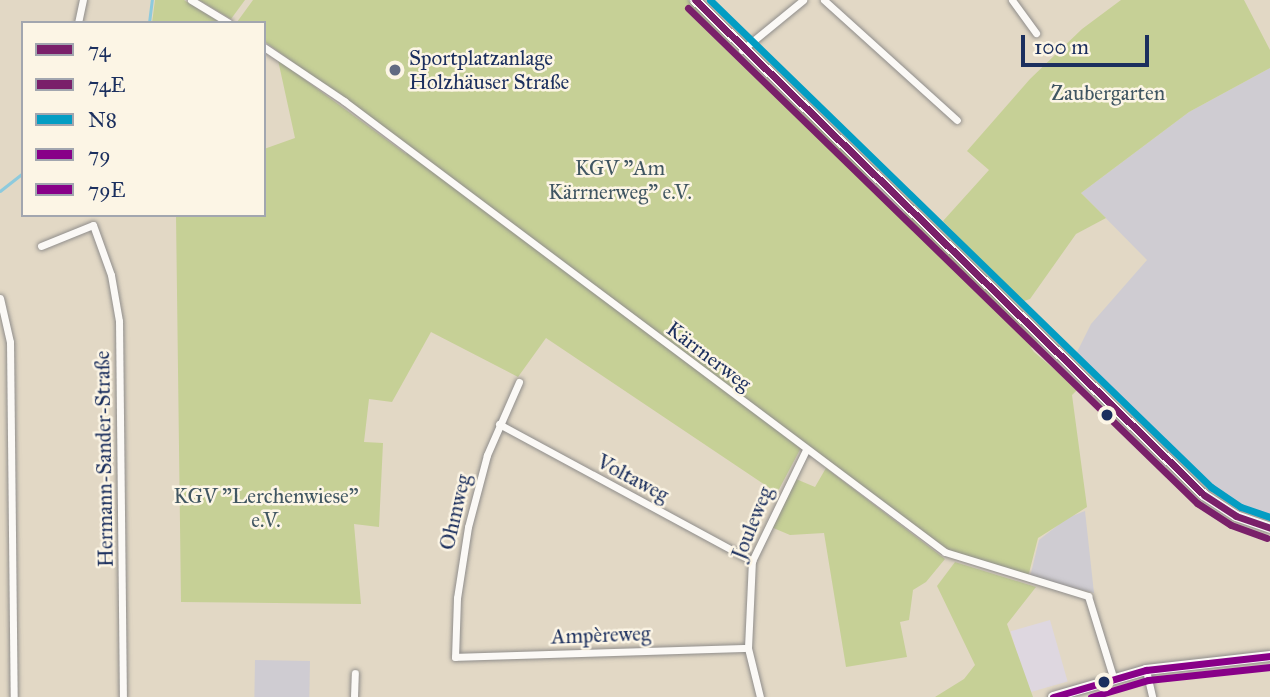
<!DOCTYPE html>
<html>
<head>
<meta charset="utf-8">
<style>
  body { margin:0 }
  #map { position:relative; width:1270px; height:697px; overflow:hidden; background:#e2d8c5; font-family:"IM FELL Great Primer",serif }
  div>[style] { position:absolute }
  .built>* { inset:0; background:#ded7e0; transform-origin:0 0 }
  .industrial>* { inset:0; background:#cfccd2; transform-origin:0 0 }
  .green>* { inset:0; background:#c6d096 }
  .stream>* { height:2.5px; margin:-1.25px; padding:0 1.25px; transform-origin:1.25px; border-radius:1.25px; background:#8dcadd }
  .roads { filter:drop-shadow(0 0 2px #8f8d8b) drop-shadow(0 0 2px #8f8d8b) }
  .minor>* { height:7px; margin:-3.5px; padding:0 3.5px; transform-origin:3.5px; border-radius:3.5px; background:#fbf9f6 }
  .secondary>* { height:10px; margin:-5px; padding:0 5px; transform-origin:5px; border-radius:5px; background:#fbf9f6 }
  .bus-1>* { height:7px; margin:-3.5px; padding:0 3.5px; transform-origin:3.5px; border-radius:3.5px; background:#7a206a }
  .bus-2>* { height:7px; margin:-3.5px; padding:0 3.5px; transform-origin:3.5px; border-radius:3.5px; background:#7a206a }
  .bus-3>* { height:7px; margin:-3.5px; padding:0 3.5px; transform-origin:3.5px; border-radius:3.5px; background:#039dc3 }
  .bus-4>* { height:7px; margin:-3.5px; padding:0 3.5px; transform-origin:3.5px; border-radius:3.5px; background:#808 }
  .bus-5>* { height:7px; margin:-3.5px; padding:0 3.5px; transform-origin:3.5px; border-radius:3.5px; background:#808 }
  .dots>* { width:19px; height:19px; translate:-50% -50%; box-sizing:border-box; border:4px solid #fcf5e5; border-radius:50% }
  span { translate:-50% -50%; white-space:nowrap; text-align:center; line-height:1.15; -webkit-text-stroke:5px #fcf5e5; paint-order:stroke }
  .poi-label { font-size:21px; color:#1b2f5e }
  .left { translate:0 -50%; text-align:left }
  .park-label { font-size:21px; color:#405662 }
  .street-label { font-size:21px; color:#1b2f5e }
  .legend { position:absolute; left:21px; top:21px; width:245px; height:196px; box-sizing:border-box; background:#fcf5e5; border:2px solid #a2a6af; margin:0; padding:9px 12px; list-style:none; font-size:21px; color:#1b2f5e }
  .legend li { display:flex; align-items:center; gap:14px; height:35px }
  .legend b { width:35px; border:2px solid #a2a6af }
  .scale { position:absolute; left:1021px; top:35px; width:128px; height:32px; box-sizing:border-box; border:4px solid #1b2f5e; border-top:0; padding-left:9px; font-size:21px; line-height:24px; white-space:nowrap; color:#1b2f5e; -webkit-text-stroke:5px #fcf5e5; paint-order:stroke }
</style>
</head>
<body>
<div id="map">
  <div class="built">
    <div style="left:1050px;top:620px;width:64px;height:41px;rotate:74deg"></div>
  </div>
  <div class="industrial">
    <div style="clip-path:polygon(1270px 68px,1270px 517px,1243px 508px,1198px 475px,1076px 354px,1091px 324px,1147px 260px,1081px 193px,1189px 112px)"></div>
    <div style="clip-path:polygon(1085px 511px,1094px 593px,1030px 577px,1039px 540px,1067px 518px)"></div>
    <div style="left:255px;top:660px;width:55px;height:37px;rotate:1deg"></div>
  </div>
  <div class="green">
    <div style="clip-path:polygon(155px 0,184px 0,221px 23px,152px 23px)"></div>
    <div style="clip-path:polygon(199px 0,245px 0,231px 19px)"></div>
    <div style="clip-path:polygon(253px 0,688px 0,756px 70px,861px 166px,875px 189px,902px 215px,909px 209px,1038px 342px,1031px 348px,1034px 352px,1078px 389px,1072px 395px,1087px 507px,1038px 538px,1028px 577px,954px 554px,803px 444px,777px 493px,546px 338px,518px 377px,431px 332px,392px 402px,369px 399px,364px 442px,383px 443px,379px 527px,354px 524px,361px 604px,181px 602px,176px 215px,264px 215px,264px 149px,295px 138px,278px 60px,406px 154px,410px 148px,264px 41px,264px 23px,237px 22px)"></div>
    <div style="clip-path:polygon(1121px 0,1244px 0,1270px 50px,1270px 68px,1189px 112px,1081px 193px,1106px 218px,1076px 234px,1030px 299px,1021px 302px,943px 221px,989px 170px,967px 151px,1030px 79px,1082px 29px)"></div>
    <div style="clip-path:polygon(826px 468px,945px 559px,926px 582px,913px 590px,909px 620px,900px 622px,907px 657px,846px 667px,824px 533px,790px 535px,771px 527px,796px 479px,815px 487px)"></div>
    <div style="clip-path:polygon(955px 562px,1036px 587px,1007px 624px,1033px 697px,935px 697px,964px 679px,975px 665px,937px 586px)"></div>
  </div>
  <div class="stream">
    <div style="left:149px;top:23px;width:23px;rotate:-83deg"></div>
    <div style="left:0;top:191px;width:29px;rotate:-38deg"></div>
  </div>
  <div class="roads">
    <div class="minor">
      <div style="left:191px;top:0;width:44px;rotate:31.2deg"></div>
      <div style="left:824px;top:0;width:179px;rotate:42.1deg"></div>
      <div style="left:1012px;top:0;width:41px;rotate:54deg"></div>
      <div style="left:78px;top:23px;width:24px;rotate:-78deg"></div>
      <div style="left:264px;top:47px;width:97px;rotate:34deg"></div>
      <div style="left:344px;top:101px;width:751px;rotate:36.89deg"></div>
      <div style="left:945px;top:552px;width:150px;rotate:17.1deg"></div>
      <div style="left:1088px;top:596px;width:85px;rotate:72.8deg"></div>
      <div style="left:742px;top:50px;width:79px;rotate:-39.3deg"></div>
      <div style="left:41px;top:246px;width:56px;rotate:-22deg"></div>
      <div style="left:93px;top:225px;width:53px;rotate:70.2deg"></div>
      <div style="left:111px;top:275px;width:47px;rotate:80.1deg"></div>
      <div style="left:119px;top:321px;width:376px;rotate:89.4deg"></div>
      <div style="left:0;top:298px;width:45px;rotate:77.2deg"></div>
      <div style="left:10px;top:342px;width:355px;rotate:89.4deg"></div>
      <div style="left:519px;top:382px;width:80px;rotate:113.7deg"></div>
      <div style="left:487px;top:455px;width:74px;rotate:104.8deg"></div>
      <div style="left:468px;top:527px;width:72px;rotate:98.8deg"></div>
      <div style="left:457px;top:598px;width:59px;rotate:91.9deg"></div>
      <div style="left:455px;top:657px;width:293px;rotate:-1.8deg"></div>
      <div style="left:499px;top:424px;width:288px;rotate:28.4deg"></div>
      <div style="left:1146px;top:670px;width:28px;rotate:77deg"></div>
      <div style="left:354px;top:697px;width:24px;rotate:-88deg"></div>
      <div style="left:760px;top:697px;width:50px;rotate:-103.8deg"></div>
      <div style="left:748px;top:648px;width:87px;rotate:-87.4deg"></div>
      <div style="left:752px;top:561px;width:123px;rotate:-64.1deg"></div>
    </div>
    <div class="secondary">
      <div style="left:695px;top:0;width:710px;rotate:44.2deg"></div>
      <div style="left:1204px;top:495px;width:38px;rotate:33deg"></div>
      <div style="left:1236px;top:516px;width:36px;rotate:19deg"></div>
      <div style="left:1053px;top:697px;width:97px;rotate:-16.2deg"></div>
      <div style="left:1146px;top:670px;width:125px;rotate:-6.4deg"></div>
    </div>
  </div>
  <div class="bus-1">
    <div style="left:695px;top:0;width:710px;rotate:44.2deg"></div>
    <div style="left:1204px;top:495px;width:38px;rotate:33deg"></div>
    <div style="left:1236px;top:516px;width:36px;rotate:19deg"></div>
  </div>
  <div class="bus-2">
    <div style="left:688px;top:8px;width:710px;rotate:44.2deg"></div>
    <div style="left:1197px;top:503px;width:40px;rotate:32.9deg"></div>
    <div style="left:1231px;top:525px;width:38px;rotate:20deg"></div>
  </div>
  <div class="bus-3">
    <div style="left:710px;top:0;width:699px;rotate:44.19deg"></div>
    <div style="left:1211px;top:487px;width:36px;rotate:34deg"></div>
    <div style="left:1241px;top:507px;width:31px;rotate:19deg"></div>
  </div>
  <div class="bus-4">
    <div style="left:1053px;top:697px;width:97px;rotate:-16.2deg"></div>
    <div style="left:1146px;top:670px;width:125px;rotate:-6.4deg"></div>
  </div>
  <div class="bus-5">
    <div style="left:1091px;top:697px;width:59px;rotate:-16.6deg"></div>
    <div style="left:1148px;top:680px;width:123px;rotate:-6.1deg"></div>
  </div>
  <div class="dots">
    <div style="left:395px;top:70px;background:#616a82"></div>
    <div style="left:1107px;top:415px;background:#1b2f5e"></div>
    <div style="left:1104px;top:682px;background:#1b2f5e"></div>
  </div>
  <div class="poi-label">
    <span class="left" style="left:409px;top:70px">Sportplatzanlage<br>Holzhäuser Straße</span>
  </div>
  <div class="park-label">
    <span style="left:1108px;top:93px">Zaubergarten</span>
    <span style="left:620px;top:180px">KGV "Am<br>Kärrnerweg" e.V.</span>
    <span style="left:266px;top:508px">KGV "Lerchenwiese"<br>e.V.</span>
  </div>
  <div class="street-label">
    <span style="left:709px;top:356px;rotate:37deg">Kärrnerweg</span>
    <span style="left:104px;top:459px;rotate:-91deg">Hermann-Sander-Straße</span>
    <span style="left:633px;top:478px;rotate:28deg">Voltaweg</span>
    <span style="left:455px;top:512px;rotate:-77deg">Ohmweg</span>
    <span style="left:752px;top:523px;rotate:-68deg">Jouleweg</span>
    <span style="left:601px;top:635px;rotate:-2deg">Ampèreweg</span>
  </div>
  <ul class="legend">
  <li><b style="height:9px;background:#7a206a"></b>74</li>
  <li><b style="height:9px;background:#7a206a"></b>74E</li>
  <li><b style="height:9px;background:#039dc3"></b>N8</li>
  <li><b style="height:9px;background:#808"></b>79</li>
  <li><b style="height:9px;background:#808"></b>79E</li>
  </ul>
  <div class="scale">100 m</div>
</div>
</body>
</html>
